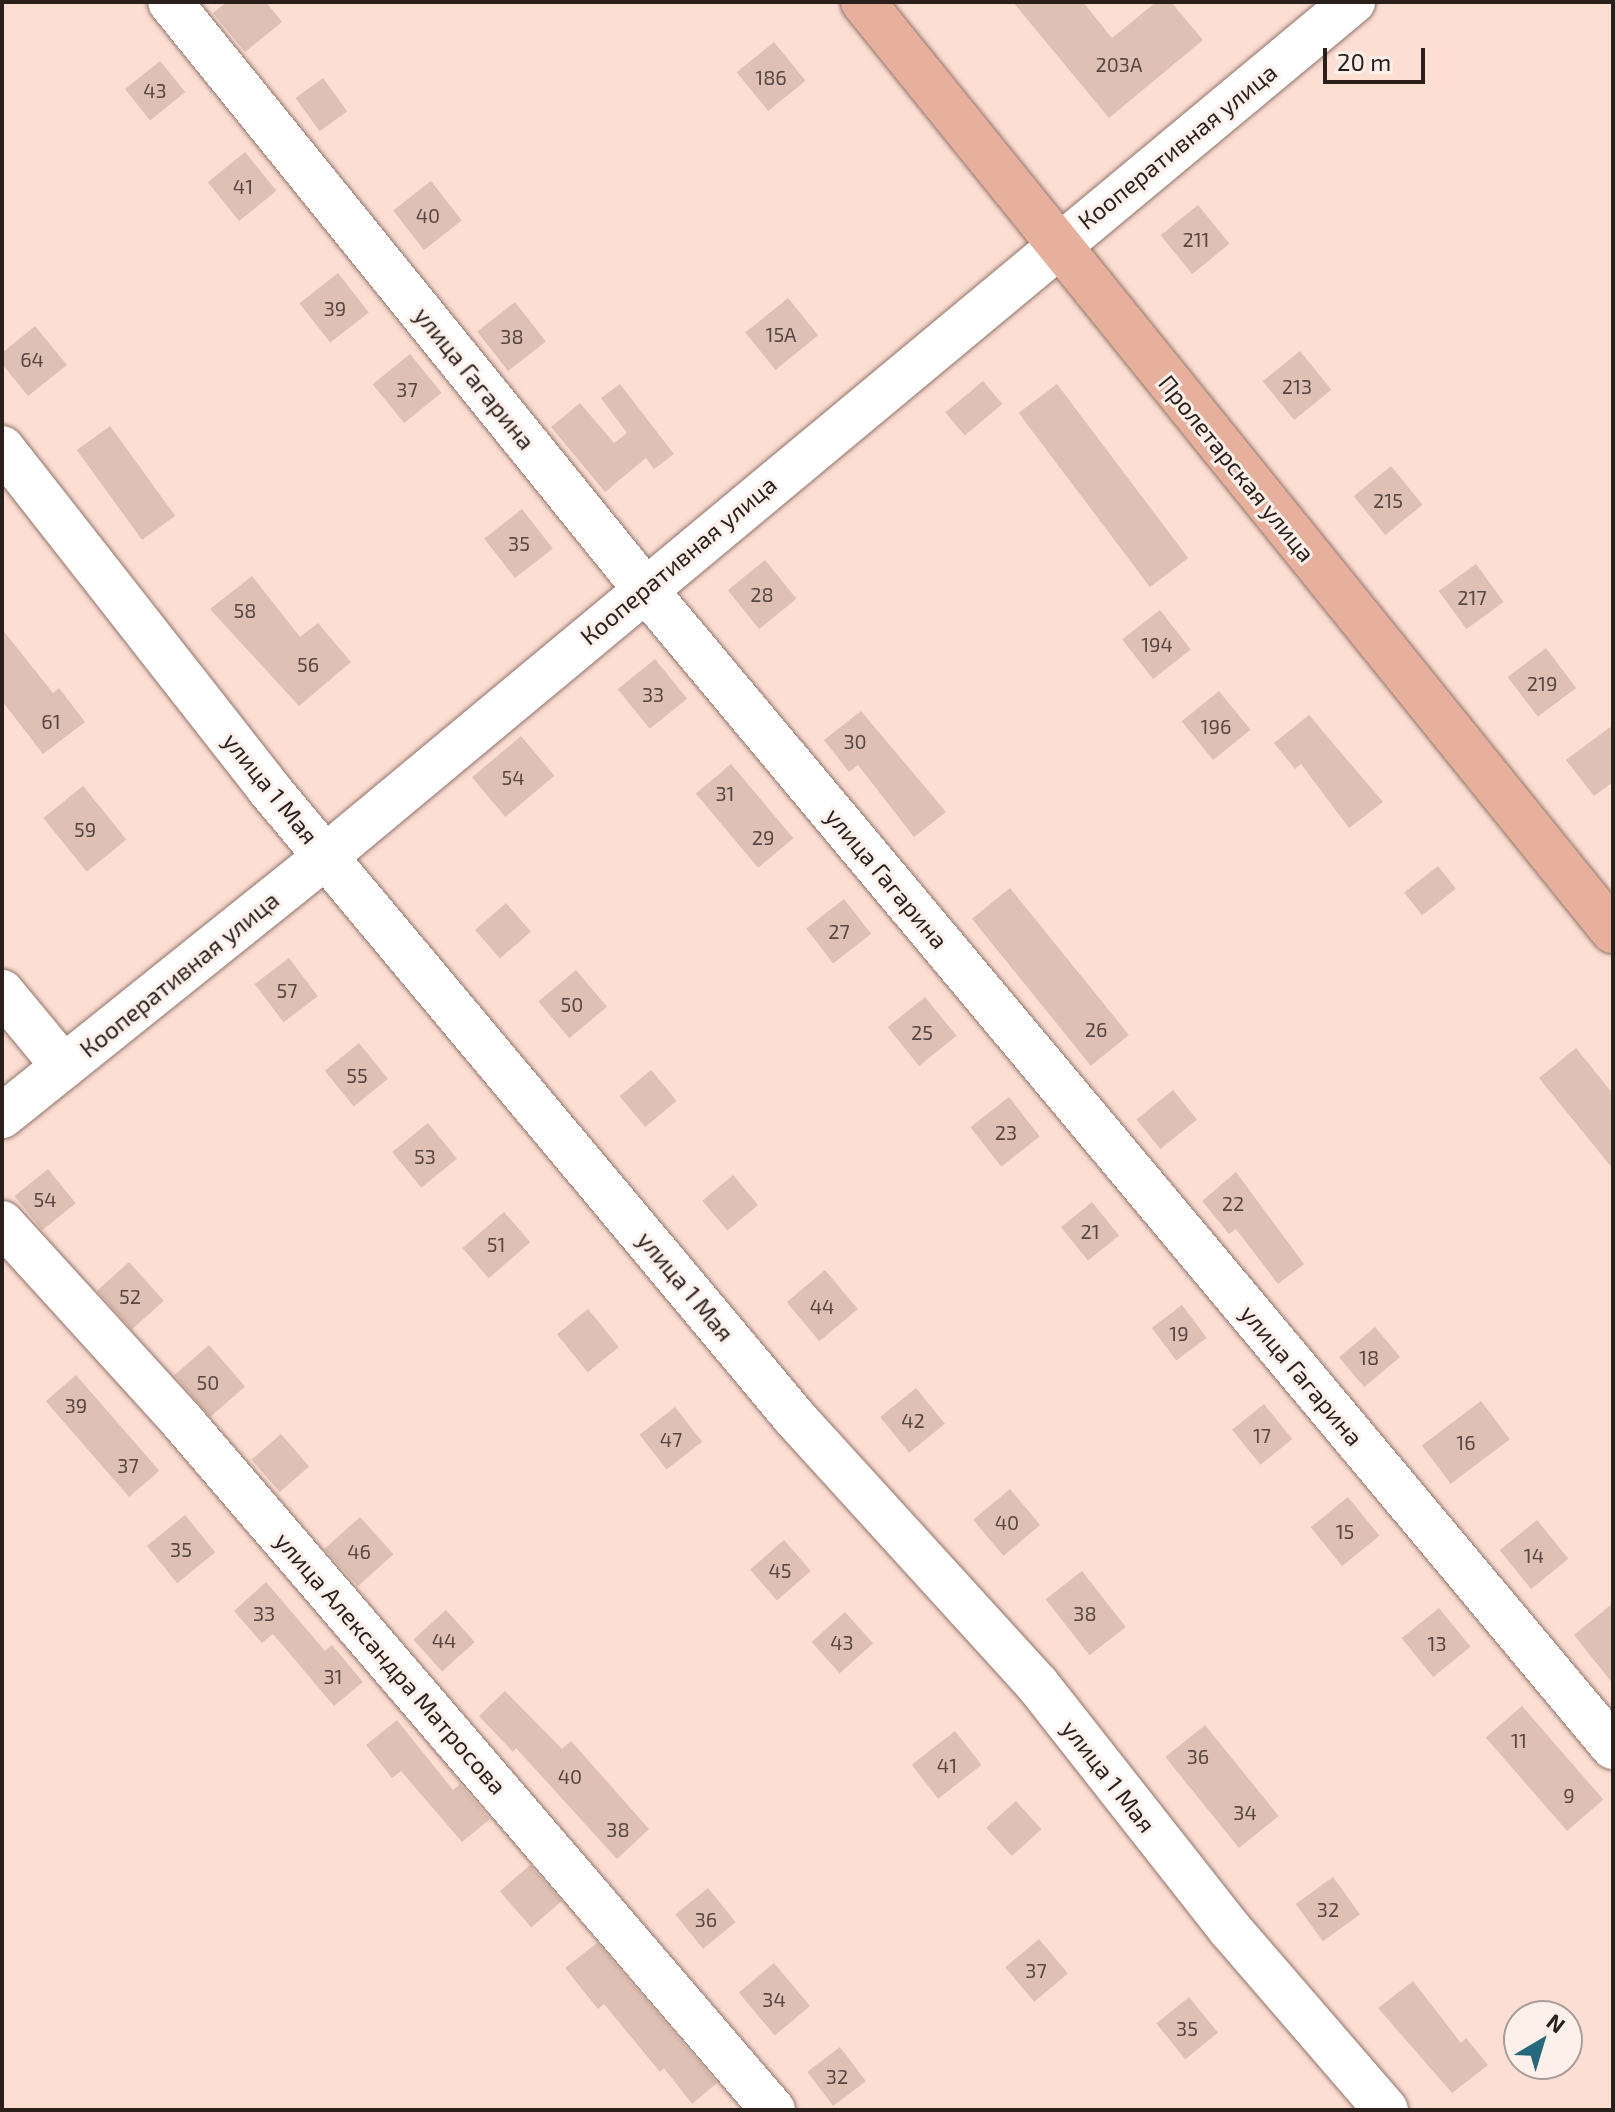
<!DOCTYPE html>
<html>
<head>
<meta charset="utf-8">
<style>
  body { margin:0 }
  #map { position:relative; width:1615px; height:2112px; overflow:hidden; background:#fdded3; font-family:"Exo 2",sans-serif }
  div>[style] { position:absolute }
  .building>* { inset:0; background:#dfc0b5; transform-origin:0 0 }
  .roads { filter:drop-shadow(0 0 2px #8f7369) drop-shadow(0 0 2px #8f7369) }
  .minor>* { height:44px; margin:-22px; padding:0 22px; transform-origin:22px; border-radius:22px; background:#fff }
  .major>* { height:44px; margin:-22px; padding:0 22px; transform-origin:22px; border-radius:22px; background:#e6b09d }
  span { translate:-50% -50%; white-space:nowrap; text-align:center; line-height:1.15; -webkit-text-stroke:6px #fdf0eb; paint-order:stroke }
  .number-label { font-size:20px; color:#574742 }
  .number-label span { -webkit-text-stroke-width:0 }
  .street-label { font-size:24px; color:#2a1f1b }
  .frame { position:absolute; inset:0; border:4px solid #2a1f1b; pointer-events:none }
  .north { position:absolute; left:1503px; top:2000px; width:80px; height:80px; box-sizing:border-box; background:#fdf0eb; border:2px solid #a99c98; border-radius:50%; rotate:38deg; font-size:22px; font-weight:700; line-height:32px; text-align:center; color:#2a1f1b }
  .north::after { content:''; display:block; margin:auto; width:28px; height:36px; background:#27697c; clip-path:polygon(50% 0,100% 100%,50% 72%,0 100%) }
  .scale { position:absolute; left:1323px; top:48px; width:102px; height:36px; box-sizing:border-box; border:4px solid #2a1f1b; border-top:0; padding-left:10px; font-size:24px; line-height:28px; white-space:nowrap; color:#2a1f1b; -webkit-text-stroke:6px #fdf0eb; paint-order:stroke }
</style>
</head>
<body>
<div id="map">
  <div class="building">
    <div style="clip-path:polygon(227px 2px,266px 2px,282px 22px,245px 52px,213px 13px)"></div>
    <div style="clip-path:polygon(1013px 2px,1083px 2px,1112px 38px,1156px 2px,1171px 2px,1203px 40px,1109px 118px)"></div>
    <div style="left:774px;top:42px;width:50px;height:48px;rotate:51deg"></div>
    <div style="left:160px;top:61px;width:40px;height:45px;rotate:51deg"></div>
    <div style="left:323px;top:78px;width:41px;height:34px;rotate:54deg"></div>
    <div style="left:245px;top:152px;width:50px;height:48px;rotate:51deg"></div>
    <div style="left:431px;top:181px;width:50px;height:48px;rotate:52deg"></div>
    <div style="left:1198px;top:205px;width:50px;height:48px;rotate:51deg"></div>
    <div style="left:338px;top:273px;width:50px;height:49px;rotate:52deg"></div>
    <div style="left:788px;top:298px;width:48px;height:55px;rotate:51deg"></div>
    <div style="left:515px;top:302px;width:50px;height:48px;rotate:52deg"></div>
    <div style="clip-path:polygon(35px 326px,67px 365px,28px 396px,2px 364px,2px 353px)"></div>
    <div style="left:1300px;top:351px;width:50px;height:48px;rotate:51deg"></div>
    <div style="left:410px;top:354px;width:50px;height:48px;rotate:51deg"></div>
    <div style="left:983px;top:381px;width:30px;height:49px;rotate:50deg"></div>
    <div style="clip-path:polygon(620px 384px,674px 454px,654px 469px,646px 458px,605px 492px,551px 427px,580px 403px,614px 443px,627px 433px,601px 398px)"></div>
    <div style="left:1057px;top:384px;width:218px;height:48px;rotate:53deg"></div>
    <div style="left:110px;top:426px;width:111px;height:41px;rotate:54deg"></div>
    <div style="left:1391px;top:466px;width:50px;height:48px;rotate:51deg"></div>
    <div style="left:522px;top:509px;width:50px;height:48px;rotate:52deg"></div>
    <div style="left:765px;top:560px;width:50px;height:48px;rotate:51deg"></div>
    <div style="left:1476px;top:564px;width:47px;height:46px;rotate:54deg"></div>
    <div style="clip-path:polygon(252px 576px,300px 637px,318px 623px,351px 662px,299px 706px,210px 609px)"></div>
    <div style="left:1160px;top:610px;width:50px;height:48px;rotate:52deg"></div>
    <div style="clip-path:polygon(2px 629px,53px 693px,59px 688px,85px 722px,43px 754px,2px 701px)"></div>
    <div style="left:1546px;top:648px;width:50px;height:48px;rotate:53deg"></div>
    <div style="left:655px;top:659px;width:51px;height:48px;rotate:51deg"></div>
    <div style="left:1219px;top:691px;width:50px;height:48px;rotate:51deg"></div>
    <div style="clip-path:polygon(861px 711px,946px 812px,914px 837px,858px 765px,849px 772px,824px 740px)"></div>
    <div style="clip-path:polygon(1309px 715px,1383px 802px,1349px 828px,1301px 764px,1295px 769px,1274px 743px)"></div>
    <div style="clip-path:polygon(1613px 725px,1613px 782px,1594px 796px,1566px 760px)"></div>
    <div style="left:521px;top:736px;width:52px;height:64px;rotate:50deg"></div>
    <div style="left:731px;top:764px;width:97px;height:46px;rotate:50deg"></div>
    <div style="left:83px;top:786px;width:69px;height:51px;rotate:51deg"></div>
    <div style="left:1438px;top:866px;width:29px;height:43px;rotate:52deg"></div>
    <div style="left:1010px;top:888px;width:189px;height:49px;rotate:51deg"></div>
    <div style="left:844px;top:899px;width:44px;height:48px;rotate:52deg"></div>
    <div style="left:506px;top:903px;width:38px;height:41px;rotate:49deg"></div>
    <div style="left:289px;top:958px;width:48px;height:43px;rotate:53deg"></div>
    <div style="left:576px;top:970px;width:48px;height:49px;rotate:50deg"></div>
    <div style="left:925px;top:997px;width:50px;height:48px;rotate:51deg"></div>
    <div style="left:359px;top:1043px;width:46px;height:44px;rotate:51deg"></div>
    <div style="clip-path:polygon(1576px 1048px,1613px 1094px,1613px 1169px,1539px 1078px)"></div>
    <div style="left:651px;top:1070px;width:40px;height:41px;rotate:50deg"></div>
    <div style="left:1173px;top:1090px;width:38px;height:47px;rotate:51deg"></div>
    <div style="left:1009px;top:1097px;width:50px;height:49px;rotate:52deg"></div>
    <div style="left:428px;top:1123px;width:46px;height:46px;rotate:51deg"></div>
    <div style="left:48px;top:1169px;width:44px;height:43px;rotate:51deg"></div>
    <div style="clip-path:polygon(1236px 1172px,1304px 1264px,1278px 1284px,1236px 1229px,1229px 1234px,1202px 1201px)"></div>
    <div style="left:733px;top:1175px;width:39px;height:40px;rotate:50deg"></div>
    <div style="left:1092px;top:1202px;width:43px;height:40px;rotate:51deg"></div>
    <div style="left:504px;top:1212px;width:40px;height:55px;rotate:49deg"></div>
    <div style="left:129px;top:1262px;width:52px;height:43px;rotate:48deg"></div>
    <div style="left:825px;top:1270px;width:51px;height:50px;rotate:50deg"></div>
    <div style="left:1182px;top:1305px;width:41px;height:38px;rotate:53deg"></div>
    <div style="left:588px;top:1309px;width:49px;height:40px;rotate:51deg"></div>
    <div style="left:1375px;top:1327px;width:39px;height:47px;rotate:50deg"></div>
    <div style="left:209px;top:1345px;width:55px;height:46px;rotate:49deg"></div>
    <div style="left:76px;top:1375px;width:127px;height:40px;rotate:49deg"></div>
    <div style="left:916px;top:1388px;width:46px;height:46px;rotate:51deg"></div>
    <div style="left:1481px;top:1401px;width:48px;height:74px;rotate:53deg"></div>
    <div style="left:1264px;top:1404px;width:45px;height:41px;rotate:51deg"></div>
    <div style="left:675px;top:1407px;width:44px;height:45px;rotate:52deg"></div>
    <div style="left:281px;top:1434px;width:43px;height:39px;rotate:49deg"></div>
    <div style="left:1010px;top:1489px;width:47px;height:48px;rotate:50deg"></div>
    <div style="left:1348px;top:1497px;width:50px;height:48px;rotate:51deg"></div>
    <div style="left:185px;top:1515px;width:48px;height:49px;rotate:51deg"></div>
    <div style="left:360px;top:1517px;width:50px;height:48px;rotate:48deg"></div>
    <div style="left:1537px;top:1520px;width:50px;height:48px;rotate:51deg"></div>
    <div style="left:784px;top:1540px;width:41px;height:45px;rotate:49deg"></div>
    <div style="left:1082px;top:1571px;width:71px;height:46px;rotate:52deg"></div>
    <div style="clip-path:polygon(266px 1582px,325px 1651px,332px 1645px,363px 1682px,334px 1706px,273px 1634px,262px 1643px,234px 1611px)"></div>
    <div style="clip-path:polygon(1613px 1603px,1613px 1684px,1574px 1635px)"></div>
    <div style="left:1439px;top:1608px;width:50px;height:48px;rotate:51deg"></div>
    <div style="left:446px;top:1610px;width:43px;height:44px;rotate:48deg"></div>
    <div style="left:845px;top:1612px;width:42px;height:45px;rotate:48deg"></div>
    <div style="clip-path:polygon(505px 1691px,562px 1749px,571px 1741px,649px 1829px,617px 1859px,516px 1748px,513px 1752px,479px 1716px)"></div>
    <div style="left:1522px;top:1706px;width:124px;height:48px;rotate:49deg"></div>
    <div style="clip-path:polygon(397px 1720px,453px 1790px,460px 1784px,490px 1819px,462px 1842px,401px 1771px,392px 1778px,366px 1745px)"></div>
    <div style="left:1205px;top:1725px;width:117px;height:51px;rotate:51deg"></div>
    <div style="left:955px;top:1731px;width:43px;height:55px;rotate:52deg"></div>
    <div style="left:1016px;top:1801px;width:38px;height:40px;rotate:48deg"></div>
    <div style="left:530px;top:1865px;width:48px;height:40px;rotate:49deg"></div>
    <div style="left:1333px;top:1877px;width:46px;height:46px;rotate:54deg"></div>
    <div style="left:708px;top:1888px;width:44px;height:42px;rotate:51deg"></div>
    <div style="left:1039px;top:1939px;width:45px;height:44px;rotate:50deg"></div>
    <div style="clip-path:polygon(597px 1943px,717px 2083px,692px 2104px,664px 2068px,660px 2072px,604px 2004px,598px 2009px,565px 1968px)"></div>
    <div style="left:774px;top:1963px;width:56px;height:46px;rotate:50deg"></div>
    <div style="clip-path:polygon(1413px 1981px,1461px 2043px,1466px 2038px,1488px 2065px,1452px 2093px,1378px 2008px)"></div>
    <div style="left:1189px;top:1997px;width:46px;height:42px;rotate:51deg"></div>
    <div style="left:840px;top:2047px;width:43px;height:41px;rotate:53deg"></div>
  </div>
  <div class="roads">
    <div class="minor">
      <div style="left:170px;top:2px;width:754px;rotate:51.03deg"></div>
      <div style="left:644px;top:588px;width:1511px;rotate:50.1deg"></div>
      <div style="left:2px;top:448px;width:433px;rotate:51.9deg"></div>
      <div style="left:269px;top:789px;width:819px;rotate:50.1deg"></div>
      <div style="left:794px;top:1417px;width:361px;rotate:47.7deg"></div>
      <div style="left:1037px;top:1684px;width:310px;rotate:51.8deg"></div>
      <div style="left:1229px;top:1928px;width:240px;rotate:49.2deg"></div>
      <div style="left:2px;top:992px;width:97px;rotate:50.4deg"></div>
      <div style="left:2px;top:1116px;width:415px;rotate:-38.7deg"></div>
      <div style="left:326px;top:856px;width:1336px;rotate:-39.75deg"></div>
      <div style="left:2px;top:1223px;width:268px;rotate:47.7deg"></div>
      <div style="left:182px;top:1421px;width:908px;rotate:49.38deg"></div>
    </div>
    <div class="major">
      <div style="left:863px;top:2px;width:1194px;rotate:51.09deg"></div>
    </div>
  </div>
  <div class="number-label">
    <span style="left:1119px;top:64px">203А</span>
    <span style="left:771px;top:77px">186</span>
    <span style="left:155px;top:90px">43</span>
    <span style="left:243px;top:186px">41</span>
    <span style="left:428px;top:215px">40</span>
    <span style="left:1196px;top:239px">211</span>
    <span style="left:335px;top:308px">39</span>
    <span style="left:781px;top:334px">15А</span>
    <span style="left:512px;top:336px">38</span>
    <span style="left:32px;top:359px">64</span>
    <span style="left:1297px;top:386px">213</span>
    <span style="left:407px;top:389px">37</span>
    <span style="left:1388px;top:500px">215</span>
    <span style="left:519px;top:543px">35</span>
    <span style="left:762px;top:594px">28</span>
    <span style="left:1472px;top:597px">217</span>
    <span style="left:245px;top:610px">58</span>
    <span style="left:1157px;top:644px">194</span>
    <span style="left:308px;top:664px">56</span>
    <span style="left:1542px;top:683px">219</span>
    <span style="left:653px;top:694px">33</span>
    <span style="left:51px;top:721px">61</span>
    <span style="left:1216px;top:726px">196</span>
    <span style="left:855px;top:741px">30</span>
    <span style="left:513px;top:777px">54</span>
    <span style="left:725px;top:793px">31</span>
    <span style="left:85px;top:829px">59</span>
    <span style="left:763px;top:837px">29</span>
    <span style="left:839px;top:931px">27</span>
    <span style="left:287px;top:990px">57</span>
    <span style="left:572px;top:1004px">50</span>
    <span style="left:1096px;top:1029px">26</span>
    <span style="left:922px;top:1032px">25</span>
    <span style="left:357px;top:1075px">55</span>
    <span style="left:1006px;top:1132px">23</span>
    <span style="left:425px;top:1156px">53</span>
    <span style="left:45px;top:1199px">54</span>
    <span style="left:1233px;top:1203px">22</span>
    <span style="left:1090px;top:1231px">21</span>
    <span style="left:496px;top:1244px">51</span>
    <span style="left:130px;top:1296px">52</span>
    <span style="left:822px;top:1306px">44</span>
    <span style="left:1179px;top:1333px">19</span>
    <span style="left:1369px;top:1357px">18</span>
    <span style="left:208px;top:1382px">50</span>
    <span style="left:76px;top:1405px">39</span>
    <span style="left:913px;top:1420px">42</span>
    <span style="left:1262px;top:1435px">17</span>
    <span style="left:671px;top:1439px">47</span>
    <span style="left:1466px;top:1442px">16</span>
    <span style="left:128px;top:1465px">37</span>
    <span style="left:1007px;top:1522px">40</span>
    <span style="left:1345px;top:1531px">15</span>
    <span style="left:181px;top:1549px">35</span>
    <span style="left:359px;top:1551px">46</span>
    <span style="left:1534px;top:1555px">14</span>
    <span style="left:780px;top:1570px">45</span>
    <span style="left:264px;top:1613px">33</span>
    <span style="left:1085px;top:1613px">38</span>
    <span style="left:444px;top:1640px">44</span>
    <span style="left:842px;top:1642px">43</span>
    <span style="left:1437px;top:1643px">13</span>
    <span style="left:333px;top:1676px">31</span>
    <span style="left:1519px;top:1740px">11</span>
    <span style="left:1198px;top:1756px">36</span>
    <span style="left:947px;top:1765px">41</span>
    <span style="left:570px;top:1776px">40</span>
    <span style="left:1569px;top:1795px">9</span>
    <span style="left:1245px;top:1812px">34</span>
    <span style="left:618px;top:1829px">38</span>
    <span style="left:1328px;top:1909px">32</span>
    <span style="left:706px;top:1919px">36</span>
    <span style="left:1036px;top:1970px">37</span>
    <span style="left:774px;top:1999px">34</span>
    <span style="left:1187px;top:2028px">35</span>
    <span style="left:837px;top:2076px">32</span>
  </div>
  <div class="street-label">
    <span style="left:1177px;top:146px;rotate:-39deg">Кооперативная улица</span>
    <span style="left:475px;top:378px;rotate:51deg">улица Гагарина</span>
    <span style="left:1237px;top:468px;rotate:51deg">Пролетарская улица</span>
    <span style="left:678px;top:560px;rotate:-40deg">Кооперативная улица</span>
    <span style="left:271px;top:788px;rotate:51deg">улица 1 Мая</span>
    <span style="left:887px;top:878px;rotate:50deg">улица Гагарина</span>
    <span style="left:179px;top:974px;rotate:-39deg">Кооперативная улица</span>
    <span style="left:686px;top:1286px;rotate:50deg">улица 1 Мая</span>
    <span style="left:1302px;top:1375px;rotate:50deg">улица Гагарина</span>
    <span style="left:391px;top:1663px;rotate:49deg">улица Александра Матросова</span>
    <span style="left:1109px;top:1776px;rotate:52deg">улица 1 Мая</span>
  </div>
  <div class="frame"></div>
  <div class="north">N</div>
  <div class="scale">20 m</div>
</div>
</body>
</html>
